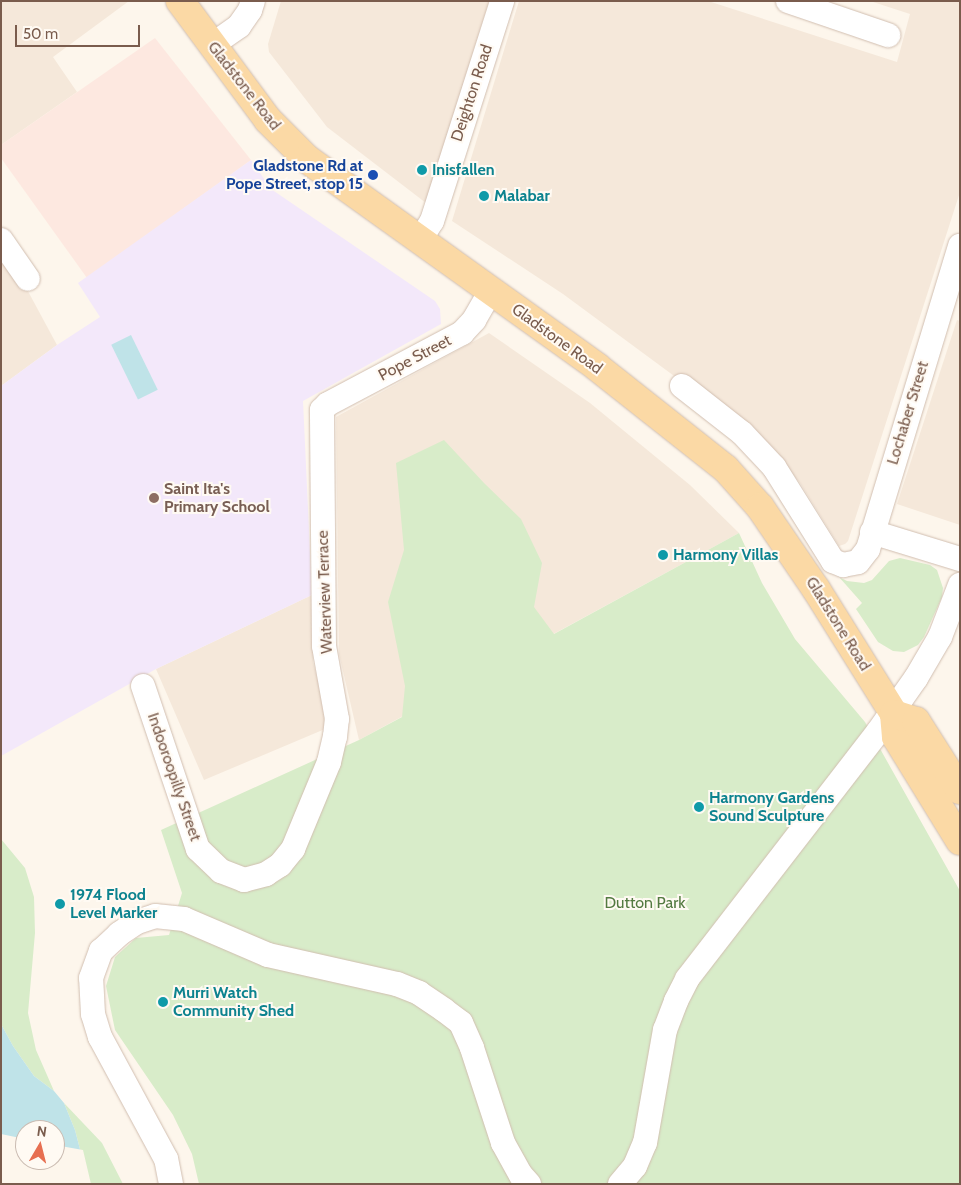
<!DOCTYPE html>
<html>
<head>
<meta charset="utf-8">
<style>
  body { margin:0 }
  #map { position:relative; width:961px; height:1185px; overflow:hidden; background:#fdf6ec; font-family:Cabin,sans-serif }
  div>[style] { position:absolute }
  .residential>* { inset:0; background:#f5e8da }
  .commercial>* { inset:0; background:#fde8e0 }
  .education>* { inset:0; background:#f3e8fa }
  .green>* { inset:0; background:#d8ecc9 }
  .water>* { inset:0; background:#bfe3e8; transform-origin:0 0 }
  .pier>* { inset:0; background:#fdf6ec }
  .roads { filter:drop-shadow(0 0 1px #d1beb0) drop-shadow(0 0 1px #d1beb0) }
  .minor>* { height:24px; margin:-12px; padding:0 12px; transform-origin:12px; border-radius:12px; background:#fff }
  .major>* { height:28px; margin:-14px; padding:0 14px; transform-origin:14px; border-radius:14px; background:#fbd9a5 }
  .dots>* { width:14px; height:14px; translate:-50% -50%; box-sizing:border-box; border:2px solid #fffaf3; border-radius:50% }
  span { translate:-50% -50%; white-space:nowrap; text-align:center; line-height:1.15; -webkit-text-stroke:4px #fffaf3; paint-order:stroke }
  .street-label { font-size:16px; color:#7a5c4d }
  .transit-label { font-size:16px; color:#164399; font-weight:700 }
  .right { translate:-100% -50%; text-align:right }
  .culture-label { font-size:16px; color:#0d838f; font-weight:700 }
  .left { translate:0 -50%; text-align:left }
  .education-label { font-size:16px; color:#785e54; font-weight:700 }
  .park-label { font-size:16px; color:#537a41 }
  .frame { position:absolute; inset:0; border:2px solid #7a5c4d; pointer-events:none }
  .north { position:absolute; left:15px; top:1120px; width:50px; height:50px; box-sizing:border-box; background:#fffaf3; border:1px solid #cabbb1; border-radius:50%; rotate:8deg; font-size:14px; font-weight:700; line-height:20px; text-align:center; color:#7a5c4d }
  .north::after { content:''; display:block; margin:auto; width:18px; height:22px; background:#e76f51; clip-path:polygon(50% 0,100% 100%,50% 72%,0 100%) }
  .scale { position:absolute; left:15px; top:25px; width:125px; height:22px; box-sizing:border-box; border:2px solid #7a5c4d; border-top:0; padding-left:6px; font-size:15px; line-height:18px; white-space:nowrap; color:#7a5c4d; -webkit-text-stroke:4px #fffaf3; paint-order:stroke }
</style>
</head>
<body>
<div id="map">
  <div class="residential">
    <div style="clip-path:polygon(1px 1px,129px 1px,53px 57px,77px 92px,1px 145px)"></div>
    <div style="clip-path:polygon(281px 1px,489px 1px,426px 203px,327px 127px,269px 52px,268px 44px)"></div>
    <div style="clip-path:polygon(519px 1px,708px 1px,897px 62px,910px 14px,870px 1px,960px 1px,960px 192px,848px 541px,845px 544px,839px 546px,800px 483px,769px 446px,563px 294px,452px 221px)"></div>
    <div style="clip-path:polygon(1px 252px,23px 282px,57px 345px,1px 386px)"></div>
    <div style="clip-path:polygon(957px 320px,960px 321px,960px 525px,897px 504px)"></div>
    <div style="clip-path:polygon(489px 333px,590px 403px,690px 485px,739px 533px,359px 740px,339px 654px,336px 417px)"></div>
    <div style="clip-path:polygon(312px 595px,313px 662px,327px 716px,325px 729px,204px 780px,156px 669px)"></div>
  </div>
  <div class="commercial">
    <div style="clip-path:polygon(155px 38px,251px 160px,87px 278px,1px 158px,1px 145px)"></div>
  </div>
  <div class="education">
    <div style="clip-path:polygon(251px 160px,271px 189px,435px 301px,440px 309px,441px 324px,303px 401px,312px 595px,156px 669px,1px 756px,1px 386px,57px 345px,100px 317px,78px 283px)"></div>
  </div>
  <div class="green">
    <div style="clip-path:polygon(444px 440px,484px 483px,521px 519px,542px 563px,534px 607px,554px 634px,739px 533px,762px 583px,795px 639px,865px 722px,960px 891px,960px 1184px,199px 1184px,192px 1154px,173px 1115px,115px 1030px,106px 986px,115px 957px,136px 938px,169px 935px,182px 893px,161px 830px,359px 740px,402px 717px,405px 686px,388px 602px,404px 550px,396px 463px)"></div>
    <div style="clip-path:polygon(900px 558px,930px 565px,937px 570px,943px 588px,942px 597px,924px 637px,918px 645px,904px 652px,893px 651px,878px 642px,856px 609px,862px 603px,839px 577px,847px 581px,864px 583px,872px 580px,889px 561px)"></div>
    <div style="clip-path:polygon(1px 839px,25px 868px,34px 897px,35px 933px,28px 1013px,36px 1050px,54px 1091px,34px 1076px,13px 1046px,1px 1024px)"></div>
    <div style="clip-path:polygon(64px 1103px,102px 1143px,123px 1184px,89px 1184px,75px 1130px)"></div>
  </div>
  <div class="water">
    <div style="left:131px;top:335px;width:61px;height:22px;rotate:64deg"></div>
    <div style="clip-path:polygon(evenodd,1px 1024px,13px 1046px,34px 1076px,54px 1091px,64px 1103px,75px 1130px,89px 1184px,1px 1184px,1px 1024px,25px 1130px,55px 1130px,55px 1160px,25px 1160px,25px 1130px)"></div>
  </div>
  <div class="pier">
    <div style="clip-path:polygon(1px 1134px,25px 1139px,25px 1160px,55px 1160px,55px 1145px,83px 1150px,91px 1184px,1px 1183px)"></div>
  </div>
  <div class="roads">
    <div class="minor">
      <div style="left:788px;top:1px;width:106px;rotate:18.8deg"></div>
      <div style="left:212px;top:45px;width:33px;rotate:-35deg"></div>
      <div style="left:239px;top:26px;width:19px;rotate:-55deg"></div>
      <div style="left:250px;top:10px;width:9px;rotate:-72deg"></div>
      <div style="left:1px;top:240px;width:47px;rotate:55.3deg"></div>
      <div style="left:420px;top:240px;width:22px;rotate:-58deg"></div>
      <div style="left:432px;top:221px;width:231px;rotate:-72.3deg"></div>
      <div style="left:682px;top:386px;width:76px;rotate:38.1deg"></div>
      <div style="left:742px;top:433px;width:47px;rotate:46.7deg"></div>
      <div style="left:774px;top:467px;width:111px;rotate:57.9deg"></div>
      <div style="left:833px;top:561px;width:11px;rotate:22deg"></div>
      <div style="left:843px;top:565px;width:15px;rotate:-11deg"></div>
      <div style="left:858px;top:562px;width:16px;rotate:-52deg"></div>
      <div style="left:868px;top:549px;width:317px;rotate:-73.1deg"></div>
      <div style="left:872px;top:532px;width:92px;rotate:17.1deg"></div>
      <div style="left:143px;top:686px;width:172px;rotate:71.4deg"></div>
      <div style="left:198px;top:849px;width:32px;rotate:44deg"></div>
      <div style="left:221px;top:871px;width:25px;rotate:21deg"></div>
      <div style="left:244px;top:880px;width:23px;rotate:-15deg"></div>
      <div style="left:266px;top:874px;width:17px;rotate:-33deg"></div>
      <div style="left:280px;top:865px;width:21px;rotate:-51deg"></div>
      <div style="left:293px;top:849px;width:94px;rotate:-67.5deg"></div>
      <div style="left:329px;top:762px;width:26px;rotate:-77deg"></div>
      <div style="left:335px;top:737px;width:18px;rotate:-84deg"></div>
      <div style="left:337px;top:719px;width:74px;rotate:-100.1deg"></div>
      <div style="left:324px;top:646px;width:236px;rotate:-90.5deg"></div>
      <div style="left:322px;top:410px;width:8px;rotate:-45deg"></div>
      <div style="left:328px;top:404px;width:152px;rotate:-27.9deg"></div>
      <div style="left:462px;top:333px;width:18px;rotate:-47deg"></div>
      <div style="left:474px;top:320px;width:34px;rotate:-60deg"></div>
      <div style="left:171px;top:1184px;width:25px;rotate:-101deg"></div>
      <div style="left:166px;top:1159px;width:139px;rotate:-118.4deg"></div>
      <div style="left:100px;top:1037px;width:24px;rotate:-107deg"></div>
      <div style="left:93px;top:1014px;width:36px;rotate:-93deg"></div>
      <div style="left:91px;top:978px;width:29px;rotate:-70deg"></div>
      <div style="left:101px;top:951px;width:25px;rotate:-43deg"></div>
      <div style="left:119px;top:934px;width:22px;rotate:-34deg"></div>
      <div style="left:137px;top:922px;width:19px;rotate:-18deg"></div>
      <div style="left:155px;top:916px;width:29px;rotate:6deg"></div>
      <div style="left:184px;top:919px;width:91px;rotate:23.2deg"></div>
      <div style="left:268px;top:955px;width:132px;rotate:12.7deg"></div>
      <div style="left:397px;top:984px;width:24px;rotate:22deg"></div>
      <div style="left:419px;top:993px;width:30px;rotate:34deg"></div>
      <div style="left:444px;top:1010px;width:21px;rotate:37deg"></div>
      <div style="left:461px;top:1023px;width:27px;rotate:66deg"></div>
      <div style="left:472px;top:1048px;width:100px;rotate:71.9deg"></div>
      <div style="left:503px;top:1143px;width:37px;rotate:61deg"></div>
      <div style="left:521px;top:1175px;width:12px;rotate:48deg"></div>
      <div style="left:620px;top:1184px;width:23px;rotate:-50deg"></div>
      <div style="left:635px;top:1166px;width:25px;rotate:-67deg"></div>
      <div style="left:645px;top:1143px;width:115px;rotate:-80deg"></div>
      <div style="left:665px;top:1030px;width:31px;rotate:-69deg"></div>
      <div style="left:676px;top:1001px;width:25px;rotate:-63deg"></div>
      <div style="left:687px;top:979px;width:312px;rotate:-52.3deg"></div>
      <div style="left:878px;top:732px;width:66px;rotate:-54.9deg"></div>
      <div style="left:916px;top:678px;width:48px;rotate:-59.7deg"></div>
      <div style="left:940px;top:637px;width:56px;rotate:-69deg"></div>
    </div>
    <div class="major">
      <div style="left:180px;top:1px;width:148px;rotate:53.5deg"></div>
      <div style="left:268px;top:120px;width:55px;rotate:45deg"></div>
      <div style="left:307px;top:159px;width:357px;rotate:35.6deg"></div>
      <div style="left:597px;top:367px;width:164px;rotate:38.3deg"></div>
      <div style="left:726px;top:469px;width:51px;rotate:48.2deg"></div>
      <div style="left:760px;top:507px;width:99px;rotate:55.7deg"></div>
      <div style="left:816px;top:589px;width:147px;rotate:58deg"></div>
      <div style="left:894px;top:714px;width:23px;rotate:85deg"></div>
      <div style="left:896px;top:737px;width:122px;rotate:58.4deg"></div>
      <div style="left:894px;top:714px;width:23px;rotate:18deg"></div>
      <div style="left:916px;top:721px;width:82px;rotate:57.5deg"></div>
    </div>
  </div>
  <div class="dots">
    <div style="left:422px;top:170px;background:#0f9aa8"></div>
    <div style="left:373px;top:175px;background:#1a4fb4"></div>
    <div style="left:484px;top:196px;background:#0f9aa8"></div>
    <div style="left:154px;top:498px;background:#8d6e63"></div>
    <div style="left:663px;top:555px;background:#0f9aa8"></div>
    <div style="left:699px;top:807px;background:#0f9aa8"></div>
    <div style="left:60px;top:904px;background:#0f9aa8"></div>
    <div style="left:163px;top:1002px;background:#0f9aa8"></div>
  </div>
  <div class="street-label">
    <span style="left:244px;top:86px;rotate:52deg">Gladstone Road</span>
    <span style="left:472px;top:93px;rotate:-72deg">Deighton Road</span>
    <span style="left:557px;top:339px;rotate:36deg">Gladstone Road</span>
    <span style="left:415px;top:358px;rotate:-28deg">Pope Street</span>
    <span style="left:908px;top:413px;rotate:-73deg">Lochaber Street</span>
    <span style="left:325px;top:592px;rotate:-92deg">Waterview Terrace</span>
    <span style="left:838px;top:624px;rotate:58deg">Gladstone Road</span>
    <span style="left:174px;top:777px;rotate:71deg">Indooroopilly Street</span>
  </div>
  <div class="transit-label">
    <span class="right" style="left:363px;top:175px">Gladstone Rd at<br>Pope Street, stop 15</span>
  </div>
  <div class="culture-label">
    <span class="left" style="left:432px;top:170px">Inisfallen</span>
    <span class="left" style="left:494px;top:196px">Malabar</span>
    <span class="left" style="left:673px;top:555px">Harmony Villas</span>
    <span class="left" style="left:709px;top:807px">Harmony Gardens<br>Sound Sculpture</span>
    <span class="left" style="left:70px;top:904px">1974 Flood<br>Level Marker</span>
    <span class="left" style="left:173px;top:1002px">Murri Watch<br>Community Shed</span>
  </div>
  <div class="education-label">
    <span class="left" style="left:164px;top:498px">Saint Ita's<br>Primary School</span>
  </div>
  <div class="park-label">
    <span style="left:645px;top:903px">Dutton Park</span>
  </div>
  <div class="frame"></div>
  <div class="north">N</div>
  <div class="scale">50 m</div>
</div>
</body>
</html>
